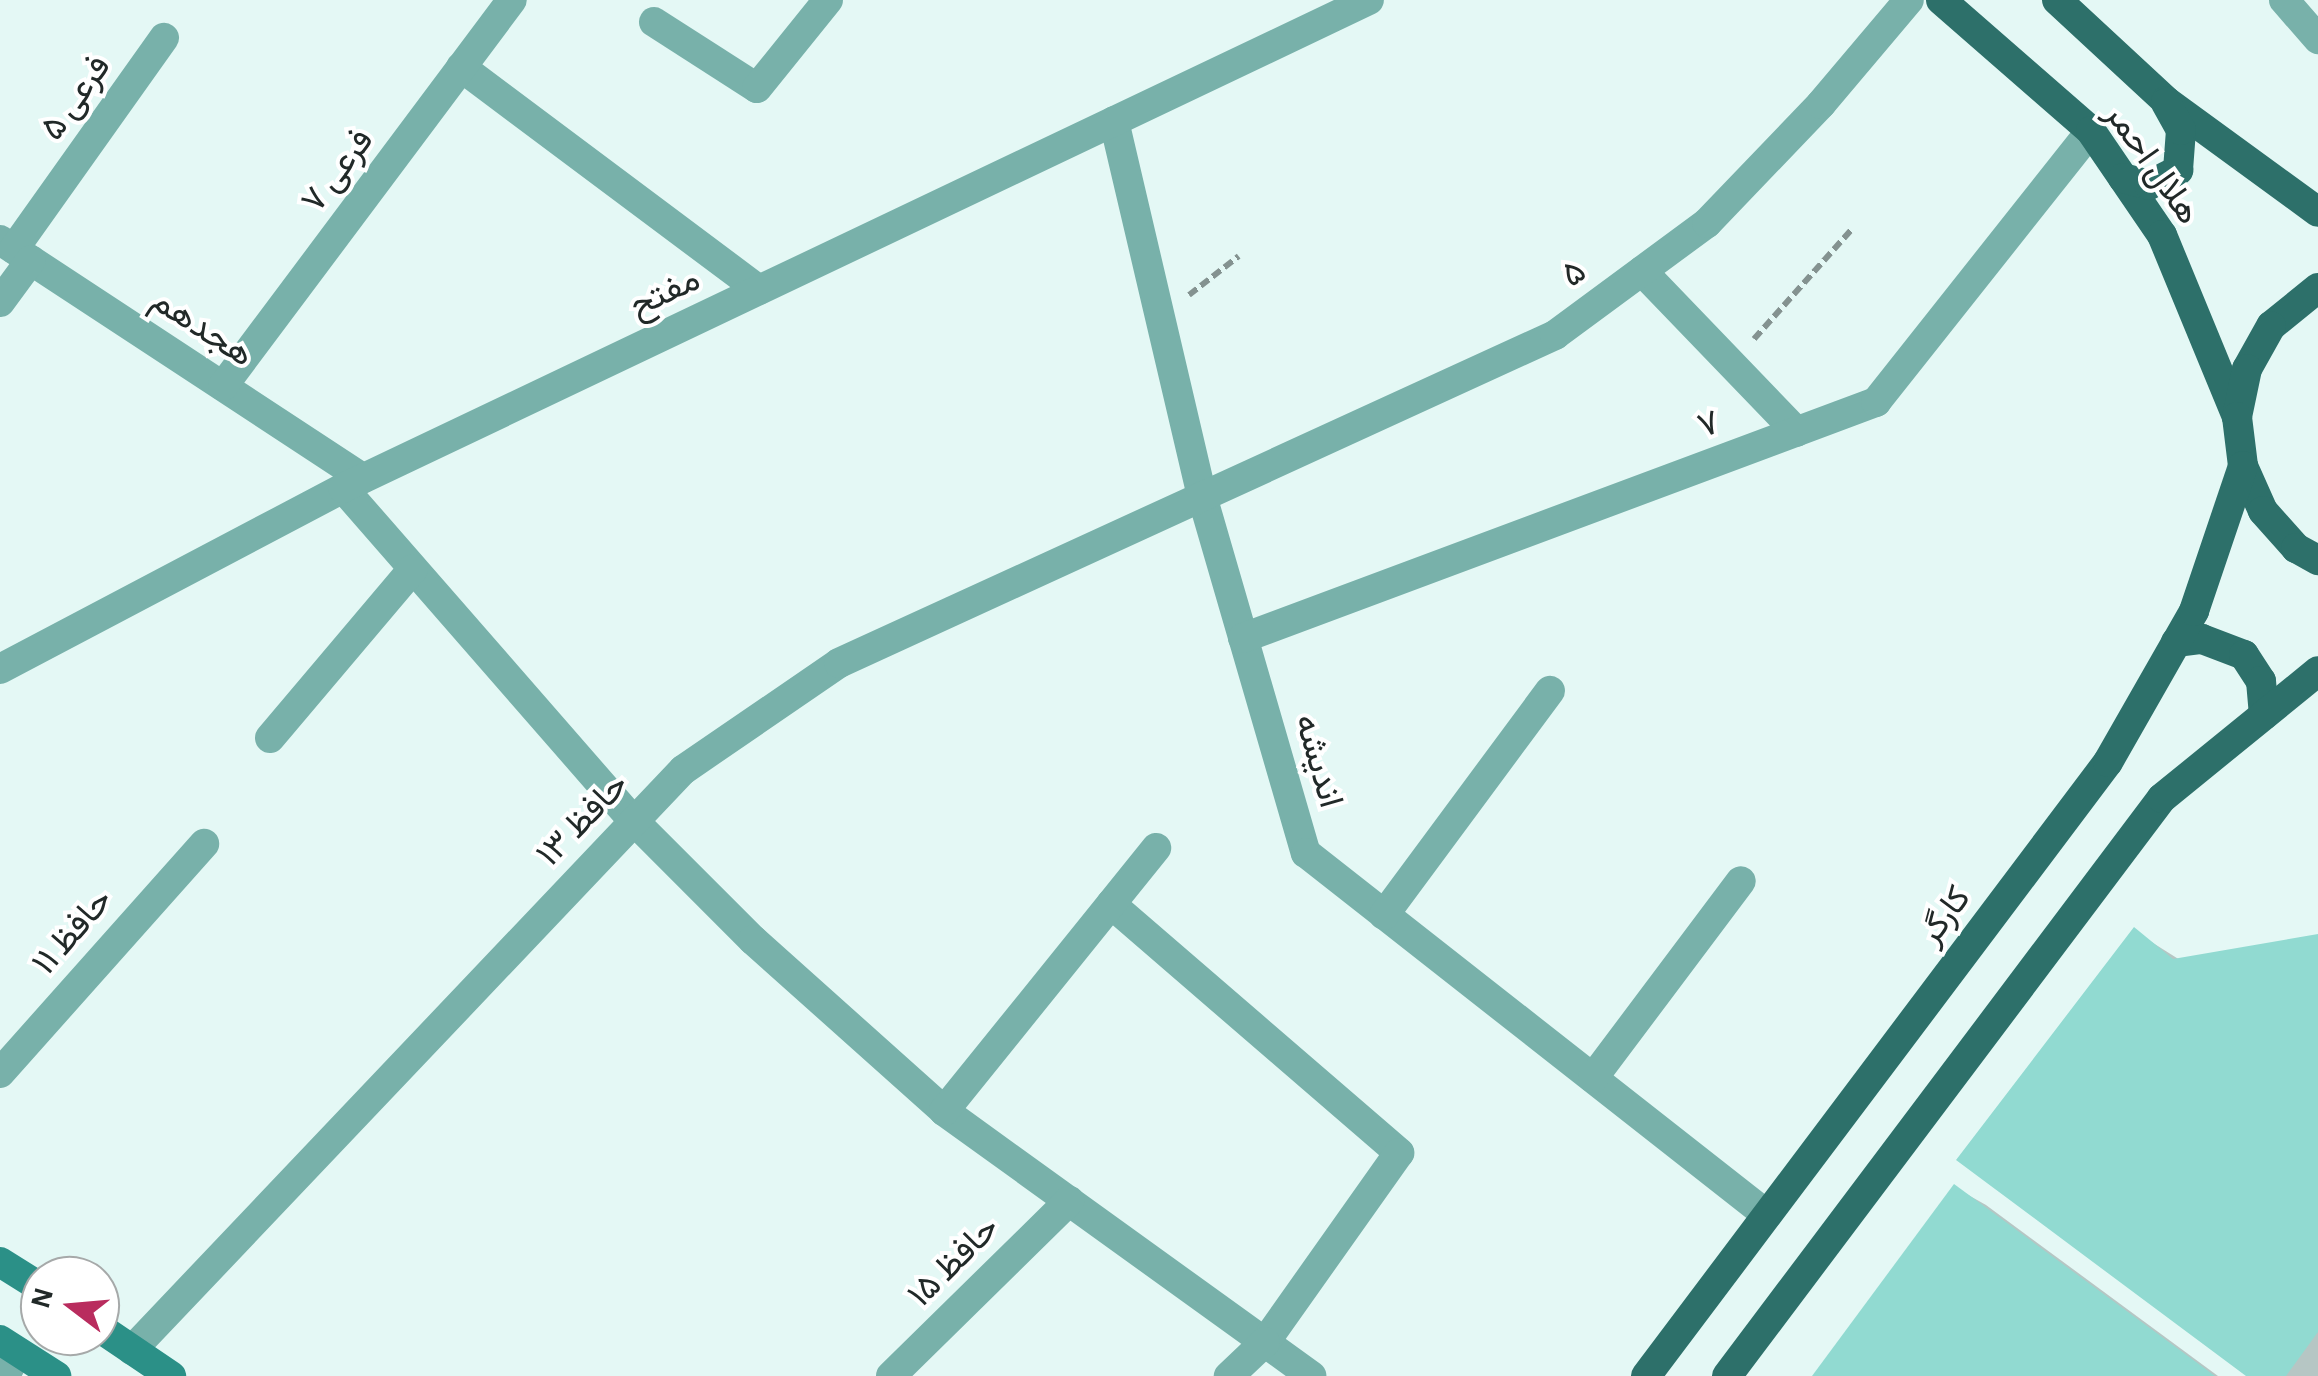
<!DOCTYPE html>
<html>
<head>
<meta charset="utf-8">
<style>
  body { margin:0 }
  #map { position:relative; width:2318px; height:1376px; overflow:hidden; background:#e4f8f5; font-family:"Alegreya Sans",Vazirmatn,sans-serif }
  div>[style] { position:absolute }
  .shadow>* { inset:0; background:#0003 }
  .building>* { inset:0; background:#91dad1 }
  .path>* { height:6px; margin-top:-3px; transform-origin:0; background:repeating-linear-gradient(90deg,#849290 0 10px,transparent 0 15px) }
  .street>* { height:30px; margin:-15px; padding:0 15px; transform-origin:15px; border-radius:15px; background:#78b1aa }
  .secondary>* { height:30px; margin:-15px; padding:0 15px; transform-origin:15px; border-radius:15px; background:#2b9087 }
  .primary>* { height:30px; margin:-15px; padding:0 15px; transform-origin:15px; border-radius:15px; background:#2d706a }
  span { translate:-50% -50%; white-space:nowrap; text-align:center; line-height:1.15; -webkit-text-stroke:8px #fff; paint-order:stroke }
  .street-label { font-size:35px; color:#212928 }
  .north { position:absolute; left:20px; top:1256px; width:100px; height:100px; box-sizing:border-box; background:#fff; border:2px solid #a6a9a9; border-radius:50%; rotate:286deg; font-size:28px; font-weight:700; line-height:40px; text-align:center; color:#212928 }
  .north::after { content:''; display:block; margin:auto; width:35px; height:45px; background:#b92c5e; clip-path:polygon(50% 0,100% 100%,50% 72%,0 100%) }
</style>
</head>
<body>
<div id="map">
  <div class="shadow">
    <div style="clip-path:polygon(2134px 931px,2180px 960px,2318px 936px,2318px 1376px,2250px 1376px)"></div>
    <div style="clip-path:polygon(1954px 1187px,1986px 1205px,2218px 1376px,1816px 1376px)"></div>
  </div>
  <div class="building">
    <div style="clip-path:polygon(2134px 927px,2173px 959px,2318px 934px,2318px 1332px,2286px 1376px,2246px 1376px,1956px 1160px)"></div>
    <div style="clip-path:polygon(1954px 1184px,2215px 1376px,1812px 1376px)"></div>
  </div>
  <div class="path">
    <div style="left:1189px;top:295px;width:63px;rotate:-38deg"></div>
    <div style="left:1754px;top:339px;width:149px;rotate:-48.3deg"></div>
  </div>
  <div class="street">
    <div style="left:2284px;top:0;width:52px;rotate:48.9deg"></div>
    <div style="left:654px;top:22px;width:122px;rotate:32.7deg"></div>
    <div style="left:757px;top:88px;width:113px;rotate:-51.1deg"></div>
    <div style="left:461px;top:67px;width:372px;rotate:36.8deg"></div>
    <div style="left:1114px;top:121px;width:385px;rotate:76.8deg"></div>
    <div style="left:1202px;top:496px;width:372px;rotate:73.8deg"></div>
    <div style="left:1306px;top:853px;width:586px;rotate:38.14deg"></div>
    <div style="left:0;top:240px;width:434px;rotate:33.3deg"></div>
    <div style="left:14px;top:249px;width:259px;rotate:-54.6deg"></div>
    <div style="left:1642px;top:271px;width:223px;rotate:46.1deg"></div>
    <div style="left:0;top:302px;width:52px;rotate:-53.6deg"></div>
    <div style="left:223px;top:386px;width:482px;rotate:-53.2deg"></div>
    <div style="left:343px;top:488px;width:442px;rotate:48.9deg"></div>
    <div style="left:634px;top:821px;width:168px;rotate:45deg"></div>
    <div style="left:753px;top:940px;width:256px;rotate:41.8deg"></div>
    <div style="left:944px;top:1111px;width:453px;rotate:35.8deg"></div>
    <div style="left:1243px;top:638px;width:676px;rotate:-20.45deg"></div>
    <div style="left:1876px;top:402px;width:346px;rotate:-51.6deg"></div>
    <div style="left:0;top:669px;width:388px;rotate:-27.8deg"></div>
    <div style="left:343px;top:488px;width:1136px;rotate:-25.44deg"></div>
    <div style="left:270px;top:738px;width:221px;rotate:-49.8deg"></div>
    <div style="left:1111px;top:904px;width:381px;rotate:40.8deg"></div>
    <div style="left:1399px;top:1153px;width:232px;rotate:125.3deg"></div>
    <div style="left:1265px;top:1342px;width:50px;rotate:136.6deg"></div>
    <div style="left:1384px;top:915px;width:279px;rotate:-53.5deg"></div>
    <div style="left:0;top:1073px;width:307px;rotate:-48.3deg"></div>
    <div style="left:1593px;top:1078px;width:246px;rotate:-53.1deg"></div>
    <div style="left:944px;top:1111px;width:338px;rotate:-51.1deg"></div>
    <div style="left:132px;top:1350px;width:800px;rotate:-46.47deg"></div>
    <div style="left:683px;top:770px;width:189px;rotate:-34.4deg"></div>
    <div style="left:839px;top:663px;width:788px;rotate:-24.61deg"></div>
    <div style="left:1555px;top:335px;width:189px;rotate:-36.4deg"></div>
    <div style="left:1707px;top:223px;width:165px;rotate:-46.2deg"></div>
    <div style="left:1821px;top:104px;width:136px;rotate:-49.8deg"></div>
    <div style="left:5px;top:1376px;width:27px;rotate:-63deg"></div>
    <div style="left:891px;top:1376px;width:250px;rotate:-44.5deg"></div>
  </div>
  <div class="secondary">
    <div style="left:0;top:1262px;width:47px;rotate:32deg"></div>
    <div style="left:100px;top:1328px;width:86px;rotate:34.1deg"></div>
    <div style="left:0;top:1340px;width:67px;rotate:32.7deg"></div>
  </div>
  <div class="primary">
    <div style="left:1941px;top:0;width:199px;rotate:41.1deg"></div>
    <div style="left:2091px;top:131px;width:126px;rotate:55.7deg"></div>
    <div style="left:2162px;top:235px;width:197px;rotate:67.6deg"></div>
    <div style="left:2057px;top:0;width:149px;rotate:42.8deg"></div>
    <div style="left:2166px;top:101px;width:188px;rotate:36.1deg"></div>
    <div style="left:2123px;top:178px;width:27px;rotate:15deg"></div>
    <div style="left:2149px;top:185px;width:33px;rotate:-27deg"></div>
    <div style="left:2178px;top:170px;width:40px;rotate:-85.7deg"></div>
    <div style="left:2181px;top:130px;width:31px;rotate:-119deg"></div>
    <div style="left:2318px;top:288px;width:60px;rotate:141deg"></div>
    <div style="left:2271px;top:326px;width:49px;rotate:119.2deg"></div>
    <div style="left:2247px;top:369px;width:49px;rotate:101.8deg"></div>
    <div style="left:2237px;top:417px;width:49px;rotate:83deg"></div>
    <div style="left:2243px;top:466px;width:49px;rotate:66deg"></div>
    <div style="left:2263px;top:511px;width:50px;rotate:48.3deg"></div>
    <div style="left:2296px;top:548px;width:25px;rotate:29deg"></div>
    <div style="left:2176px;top:642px;width:26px;rotate:-7deg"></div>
    <div style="left:2202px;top:639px;width:45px;rotate:20.9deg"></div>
    <div style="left:2244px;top:655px;width:31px;rotate:57deg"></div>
    <div style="left:2261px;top:681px;width:34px;rotate:85deg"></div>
    <div style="left:1646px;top:1376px;width:768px;rotate:-53.04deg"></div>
    <div style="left:2108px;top:762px;width:174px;rotate:-60.3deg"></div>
    <div style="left:2194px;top:611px;width:153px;rotate:-71.3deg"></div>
    <div style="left:1727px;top:1376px;width:723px;rotate:-53.04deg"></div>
    <div style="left:2162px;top:798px;width:201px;rotate:-39.1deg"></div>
  </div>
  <div class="street-label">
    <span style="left:76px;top:98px;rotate:-55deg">فرعی ۵</span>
    <span style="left:2152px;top:164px;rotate:55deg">هلال احمر</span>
    <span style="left:338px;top:171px;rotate:-53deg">فرعی ۷</span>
    <span style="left:1574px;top:274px;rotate:-36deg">۵</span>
    <span style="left:665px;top:293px;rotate:-25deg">مفتح</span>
    <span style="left:202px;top:328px;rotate:33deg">هجدهم</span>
    <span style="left:1709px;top:425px;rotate:-20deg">۷</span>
    <span style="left:1318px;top:761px;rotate:74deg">اندیشه</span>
    <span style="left:583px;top:820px;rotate:-46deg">حافظ ۱۳</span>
    <span style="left:1945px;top:916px;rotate:-53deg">کارگر</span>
    <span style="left:73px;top:932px;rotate:-49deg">حافظ ۱۱</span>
    <span style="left:954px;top:1262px;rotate:-45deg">حافظ ۱۵</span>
  </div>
  <div class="north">N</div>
</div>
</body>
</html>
